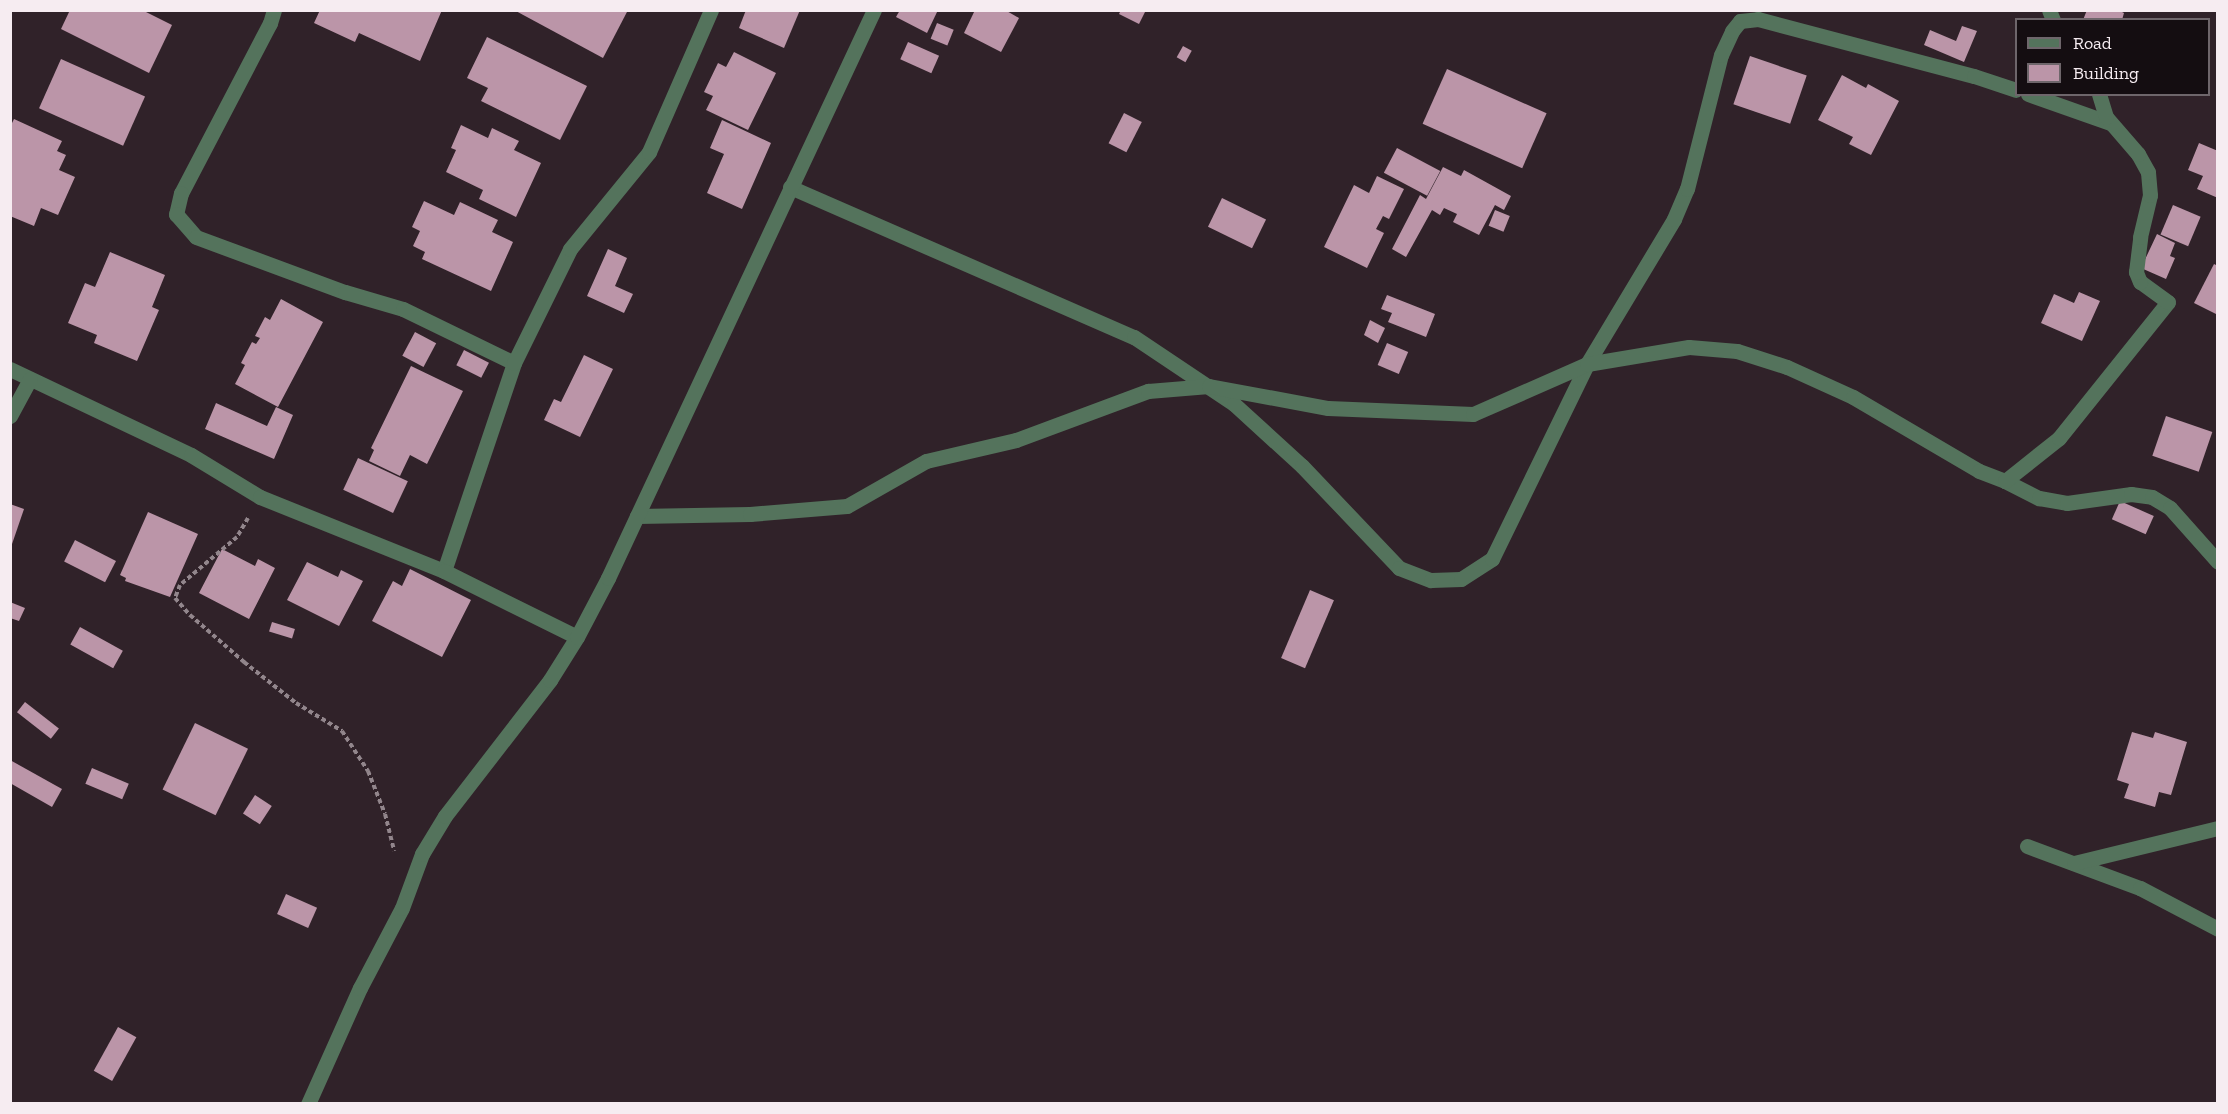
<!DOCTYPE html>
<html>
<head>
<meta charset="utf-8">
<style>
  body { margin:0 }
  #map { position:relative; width:2228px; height:1114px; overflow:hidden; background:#302229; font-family:"Zilla Slab",serif }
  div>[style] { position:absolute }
  .building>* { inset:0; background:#bb95a8; transform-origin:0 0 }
  .path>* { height:4px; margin-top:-2px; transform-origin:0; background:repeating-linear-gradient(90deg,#92868c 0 4.5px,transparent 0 7.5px) }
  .minor>* { height:15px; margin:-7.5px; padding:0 7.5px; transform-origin:7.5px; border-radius:7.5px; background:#54735c }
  span { translate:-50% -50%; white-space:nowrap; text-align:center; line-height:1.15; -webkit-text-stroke:6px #140d11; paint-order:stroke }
  .frame { position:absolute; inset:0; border:12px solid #f6ecf1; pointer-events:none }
  .legend { position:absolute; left:2015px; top:18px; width:195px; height:78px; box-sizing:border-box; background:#140d11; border:2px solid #6e666b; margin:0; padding:8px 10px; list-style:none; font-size:18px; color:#f6ecf1 }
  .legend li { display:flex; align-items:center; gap:12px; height:30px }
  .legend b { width:30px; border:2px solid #6e666b }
</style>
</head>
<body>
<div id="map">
  <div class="building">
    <div style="clip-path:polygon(70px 10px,142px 10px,172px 25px,149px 73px,61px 29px)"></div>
    <div style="clip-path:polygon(320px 10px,442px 10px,420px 61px,359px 33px,355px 42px,314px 23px)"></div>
    <div style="clip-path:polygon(514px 10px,628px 10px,603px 58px)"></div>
    <div style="clip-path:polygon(746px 10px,800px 10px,784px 48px,739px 28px)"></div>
    <div style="clip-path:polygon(900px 10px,938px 10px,927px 33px,896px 17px)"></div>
    <div style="clip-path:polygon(975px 10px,1005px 10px,1019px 18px,1001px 52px,964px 33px)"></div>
    <div style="clip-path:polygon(1121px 10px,1146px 10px,1139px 24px,1119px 14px)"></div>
    <div style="clip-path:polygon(2087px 10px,2118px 10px,2124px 13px,2122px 20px,2083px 20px)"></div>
    <div style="left:937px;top:23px;width:18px;height:17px;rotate:22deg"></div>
    <div style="clip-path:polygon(1962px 26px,1977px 31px,1964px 62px,1924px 45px,1930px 30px,1956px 41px)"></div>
    <div style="clip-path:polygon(487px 37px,587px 86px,560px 140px,481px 101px,488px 88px,467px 78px)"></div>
    <div style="left:908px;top:42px;width:34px;height:19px;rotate:24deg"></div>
    <div style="left:1183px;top:46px;width:10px;height:13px;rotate:29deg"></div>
    <div style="clip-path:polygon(734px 52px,776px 73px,748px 130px,706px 110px,713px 96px,704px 92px,718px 63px,726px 67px)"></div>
    <div style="left:1750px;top:56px;width:60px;height:51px;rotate:19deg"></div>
    <div style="left:61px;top:59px;width:92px;height:54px;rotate:24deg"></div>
    <div style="left:1447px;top:69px;width:109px;height:60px;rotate:24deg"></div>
    <div style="clip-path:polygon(1842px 75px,1866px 88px,1868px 84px,1899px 101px,1871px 155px,1849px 144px,1853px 137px,1818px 120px)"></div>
    <div style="left:1124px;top:113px;width:20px;height:34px;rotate:27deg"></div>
    <div style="clip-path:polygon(14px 119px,62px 141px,57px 151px,66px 155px,59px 170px,75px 177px,58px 215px,41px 208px,34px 226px,10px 216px,10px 127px)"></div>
    <div style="clip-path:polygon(722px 120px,771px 143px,742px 209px,707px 193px,724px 154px,710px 148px)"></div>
    <div style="clip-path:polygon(461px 125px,488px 138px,492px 128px,519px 141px,514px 150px,541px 163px,516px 217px,479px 199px,483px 190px,446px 172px,456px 150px,451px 148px)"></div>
    <div style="clip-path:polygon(2199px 143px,2218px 151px,2218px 198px,2197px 189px,2203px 176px,2188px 170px)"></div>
    <div style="left:1397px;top:148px;width:49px;height:28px;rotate:28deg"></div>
    <div style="clip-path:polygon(1443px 167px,1461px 176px,1464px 170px,1511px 196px,1504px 210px,1495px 205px,1479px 235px,1453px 222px,1457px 214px,1444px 208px,1440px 215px,1432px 210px,1406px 257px,1392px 249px,1420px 195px,1426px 199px)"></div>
    <div style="clip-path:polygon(1377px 176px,1404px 189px,1389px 219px,1383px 216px,1376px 229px,1384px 233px,1367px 268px,1324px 247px,1354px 185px,1369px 193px)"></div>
    <div style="left:1222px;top:198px;width:49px;height:32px;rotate:26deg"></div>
    <div style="clip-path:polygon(424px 201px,454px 215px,460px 202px,498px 220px,492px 232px,513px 242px,491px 291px,422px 259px,425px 252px,413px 246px,420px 231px,412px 227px)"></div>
    <div style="left:2173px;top:205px;width:30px;height:32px;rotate:23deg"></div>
    <div style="left:1495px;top:210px;width:16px;height:17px;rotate:22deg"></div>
    <div style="clip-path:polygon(2157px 234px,2175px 243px,2170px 256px,2175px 258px,2166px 279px,2141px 268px)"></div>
    <div style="clip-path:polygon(608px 249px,627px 258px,615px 286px,633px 294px,624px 313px,587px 296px)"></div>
    <div style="clip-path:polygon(110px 252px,165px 275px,152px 307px,159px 310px,137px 361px,94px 343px,97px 335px,68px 323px,85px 283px,95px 287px)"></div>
    <div style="clip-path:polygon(2214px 264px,2218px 266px,2218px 315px,2194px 303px)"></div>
    <div style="clip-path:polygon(2079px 292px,2100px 301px,2082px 341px,2041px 323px,2054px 294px,2074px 303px)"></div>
    <div style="clip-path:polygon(1387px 295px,1435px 314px,1426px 337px,1388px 322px,1392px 313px,1381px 309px)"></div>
    <div style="clip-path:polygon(281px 299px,323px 322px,278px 407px,235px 384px,245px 365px,241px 363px,252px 342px,256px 344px,260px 338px,255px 336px,265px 317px,270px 320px)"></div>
    <div style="clip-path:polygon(1370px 320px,1385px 328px,1378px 343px,1364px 335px)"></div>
    <div style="left:415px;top:332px;width:24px;height:27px;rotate:28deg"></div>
    <div style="left:1387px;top:343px;width:23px;height:24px;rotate:23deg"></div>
    <div style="left:464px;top:350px;width:28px;height:17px;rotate:27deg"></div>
    <div style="clip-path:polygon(584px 355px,613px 369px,580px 437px,544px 420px,554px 399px,561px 402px)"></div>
    <div style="clip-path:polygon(411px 366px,463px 391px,427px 464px,410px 455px,400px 476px,369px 461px,374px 450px,371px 448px)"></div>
    <div style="clip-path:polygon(216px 403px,267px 426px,276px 407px,293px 415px,274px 459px,205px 429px)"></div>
    <div style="left:2166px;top:416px;width:49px;height:42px;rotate:19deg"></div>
    <div style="left:358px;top:458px;width:55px;height:35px;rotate:25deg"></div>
    <div style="left:2120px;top:501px;width:37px;height:20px;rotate:24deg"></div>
    <div style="clip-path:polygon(10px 504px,24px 509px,11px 547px,10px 547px)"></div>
    <div style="clip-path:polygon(148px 512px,198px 534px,170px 597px,125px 581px,126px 578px,120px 575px)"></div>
    <div style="left:75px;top:540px;width:46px;height:24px;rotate:27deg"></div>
    <div style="clip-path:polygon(222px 549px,255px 566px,258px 559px,275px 568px,249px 619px,199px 593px)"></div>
    <div style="clip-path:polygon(307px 562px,338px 577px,341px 570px,363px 581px,339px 626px,287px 600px)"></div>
    <div style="clip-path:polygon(410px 569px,471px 600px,442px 657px,372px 621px,393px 581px,402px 586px)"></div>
    <div style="left:1310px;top:590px;width:26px;height:74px;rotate:23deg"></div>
    <div style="clip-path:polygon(10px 602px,25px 608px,19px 621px,10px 618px)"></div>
    <div style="left:272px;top:622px;width:24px;height:10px;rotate:17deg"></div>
    <div style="left:80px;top:627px;width:49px;height:20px;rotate:29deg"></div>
    <div style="left:25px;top:702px;width:43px;height:13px;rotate:38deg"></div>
    <div style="left:195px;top:723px;width:59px;height:74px;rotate:26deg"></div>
    <div style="clip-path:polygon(2132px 732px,2153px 738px,2155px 732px,2187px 742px,2171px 795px,2159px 792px,2155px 807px,2124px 798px,2129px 784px,2117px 780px)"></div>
    <div style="clip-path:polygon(10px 760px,62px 789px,52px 807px,10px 783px)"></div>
    <div style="left:92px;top:768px;width:40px;height:17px;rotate:23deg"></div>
    <div style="left:255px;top:795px;width:20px;height:22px;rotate:33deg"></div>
    <div style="left:286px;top:894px;width:34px;height:22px;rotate:24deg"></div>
    <div style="left:118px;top:1027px;width:21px;height:50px;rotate:29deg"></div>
  </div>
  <div class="path">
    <div style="left:248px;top:518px;width:22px;rotate:120deg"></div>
    <div style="left:237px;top:537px;width:75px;rotate:139.9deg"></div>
    <div style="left:180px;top:585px;width:14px;rotate:111deg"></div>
    <div style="left:175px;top:598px;width:23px;rotate:49deg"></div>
    <div style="left:190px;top:615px;width:72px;rotate:41deg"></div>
    <div style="left:244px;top:662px;width:66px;rotate:38.3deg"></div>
    <div style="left:296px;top:703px;width:54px;rotate:31.3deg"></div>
    <div style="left:342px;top:731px;width:48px;rotate:57deg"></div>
    <div style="left:368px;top:771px;width:46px;rotate:68.4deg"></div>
    <div style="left:385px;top:814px;width:38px;rotate:76deg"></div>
  </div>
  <div class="minor">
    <div style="left:274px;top:10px;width:14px;rotate:107deg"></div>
    <div style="left:270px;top:23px;width:192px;rotate:117.6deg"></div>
    <div style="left:181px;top:193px;width:22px;rotate:103deg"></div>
    <div style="left:176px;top:214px;width:30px;rotate:49deg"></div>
    <div style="left:196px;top:237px;width:159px;rotate:20.3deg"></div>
    <div style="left:345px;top:292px;width:60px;rotate:16.3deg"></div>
    <div style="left:403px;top:309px;width:123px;rotate:25.9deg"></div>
    <div style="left:514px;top:363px;width:219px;rotate:108.6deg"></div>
    <div style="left:2049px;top:10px;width:11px;rotate:68deg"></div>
    <div style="left:2028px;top:94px;width:87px;rotate:19.5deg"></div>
    <div style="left:790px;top:187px;width:375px;rotate:23.6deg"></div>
    <div style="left:1134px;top:337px;width:120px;rotate:33.8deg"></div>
    <div style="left:1234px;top:404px;width:92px;rotate:42.4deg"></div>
    <div style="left:1302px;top:466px;width:141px;rotate:46.4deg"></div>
    <div style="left:1399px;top:568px;width:34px;rotate:21deg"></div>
    <div style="left:1431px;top:580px;width:30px;rotate:-2deg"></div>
    <div style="left:1461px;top:579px;width:37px;rotate:-33deg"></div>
    <div style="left:1492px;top:559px;width:217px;rotate:-64deg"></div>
    <div style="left:1587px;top:364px;width:169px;rotate:-59deg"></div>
    <div style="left:1674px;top:219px;width:33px;rotate:-67deg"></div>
    <div style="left:1687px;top:189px;width:138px;rotate:-75.8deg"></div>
    <div style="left:1721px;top:55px;width:26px;rotate:-65deg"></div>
    <div style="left:1732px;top:31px;width:13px;rotate:-51deg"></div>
    <div style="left:1740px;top:21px;width:18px;rotate:-6deg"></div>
    <div style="left:1758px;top:19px;width:223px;rotate:14.8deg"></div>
    <div style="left:1974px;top:76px;width:44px;rotate:18.4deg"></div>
    <div style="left:514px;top:363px;width:127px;rotate:-63.8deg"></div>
    <div style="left:570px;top:249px;width:125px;rotate:-50.8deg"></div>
    <div style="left:649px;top:152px;width:155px;rotate:-66.4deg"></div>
    <div style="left:10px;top:369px;width:200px;rotate:25.4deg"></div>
    <div style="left:191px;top:455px;width:81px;rotate:31.3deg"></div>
    <div style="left:260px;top:497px;width:198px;rotate:21.9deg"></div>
    <div style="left:444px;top:571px;width:148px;rotate:26.4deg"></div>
    <div style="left:10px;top:416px;width:42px;rotate:-61.6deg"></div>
    <div style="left:2005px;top:481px;width:38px;rotate:27deg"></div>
    <div style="left:2039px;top:498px;width:28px;rotate:10deg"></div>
    <div style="left:2067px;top:503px;width:65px;rotate:-8deg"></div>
    <div style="left:2131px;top:494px;width:21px;rotate:8deg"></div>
    <div style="left:2152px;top:497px;width:21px;rotate:31deg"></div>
    <div style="left:2170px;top:508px;width:72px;rotate:48.4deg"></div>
    <div style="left:637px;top:516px;width:113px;rotate:-1deg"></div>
    <div style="left:750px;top:514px;width:97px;rotate:-4.7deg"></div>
    <div style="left:847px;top:506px;width:91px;rotate:-29.7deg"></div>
    <div style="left:926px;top:461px;width:92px;rotate:-13.1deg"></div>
    <div style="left:1016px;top:440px;width:141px;rotate:-20.4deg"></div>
    <div style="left:1148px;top:391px;width:61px;rotate:-4.7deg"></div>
    <div style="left:1209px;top:386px;width:121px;rotate:10.5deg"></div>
    <div style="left:1328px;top:408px;width:145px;rotate:2.4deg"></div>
    <div style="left:1473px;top:414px;width:124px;rotate:-23.7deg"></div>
    <div style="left:1587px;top:364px;width:103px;rotate:-9.5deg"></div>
    <div style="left:1689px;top:347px;width:48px;rotate:4.8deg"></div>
    <div style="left:1737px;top:351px;width:52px;rotate:17.7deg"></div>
    <div style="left:1787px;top:367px;width:72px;rotate:24.4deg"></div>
    <div style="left:1853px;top:397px;width:146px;rotate:30.4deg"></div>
    <div style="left:1979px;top:471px;width:28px;rotate:21deg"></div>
    <div style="left:2005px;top:481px;width:69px;rotate:-38.5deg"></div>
    <div style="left:2059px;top:438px;width:174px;rotate:-51.3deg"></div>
    <div style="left:2168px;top:302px;width:34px;rotate:-144deg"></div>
    <div style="left:2140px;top:282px;width:11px;rotate:-112deg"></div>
    <div style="left:2136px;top:272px;width:35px;rotate:-83deg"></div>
    <div style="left:2140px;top:237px;width:43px;rotate:-76.6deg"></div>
    <div style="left:2150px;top:195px;width:23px;rotate:-95deg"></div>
    <div style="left:2148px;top:172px;width:21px;rotate:-119deg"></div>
    <div style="left:2138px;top:154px;width:49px;rotate:-130.9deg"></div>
    <div style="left:2106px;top:117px;width:24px;rotate:-107deg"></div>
    <div style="left:2027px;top:846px;width:121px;rotate:20.4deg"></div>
    <div style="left:2140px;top:888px;width:88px;rotate:27.7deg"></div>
    <div style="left:2074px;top:863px;width:148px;rotate:-13.7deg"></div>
    <div style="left:308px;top:1104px;width:127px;rotate:-65.9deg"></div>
    <div style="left:360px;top:988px;width:90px;rotate:-62.3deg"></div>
    <div style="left:402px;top:908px;width:58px;rotate:-69.7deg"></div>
    <div style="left:422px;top:854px;width:44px;rotate:-58.8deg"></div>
    <div style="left:445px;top:816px;width:172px;rotate:-52.3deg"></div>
    <div style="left:550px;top:680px;width:51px;rotate:-57.9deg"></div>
    <div style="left:577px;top:637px;width:67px;rotate:-62.3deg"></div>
    <div style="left:608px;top:578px;width:627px;rotate:-64.91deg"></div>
  </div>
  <div class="frame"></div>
  <ul class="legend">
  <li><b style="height:8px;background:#54735c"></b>Road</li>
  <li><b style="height:16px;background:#bb95a8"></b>Building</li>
  </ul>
</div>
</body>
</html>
